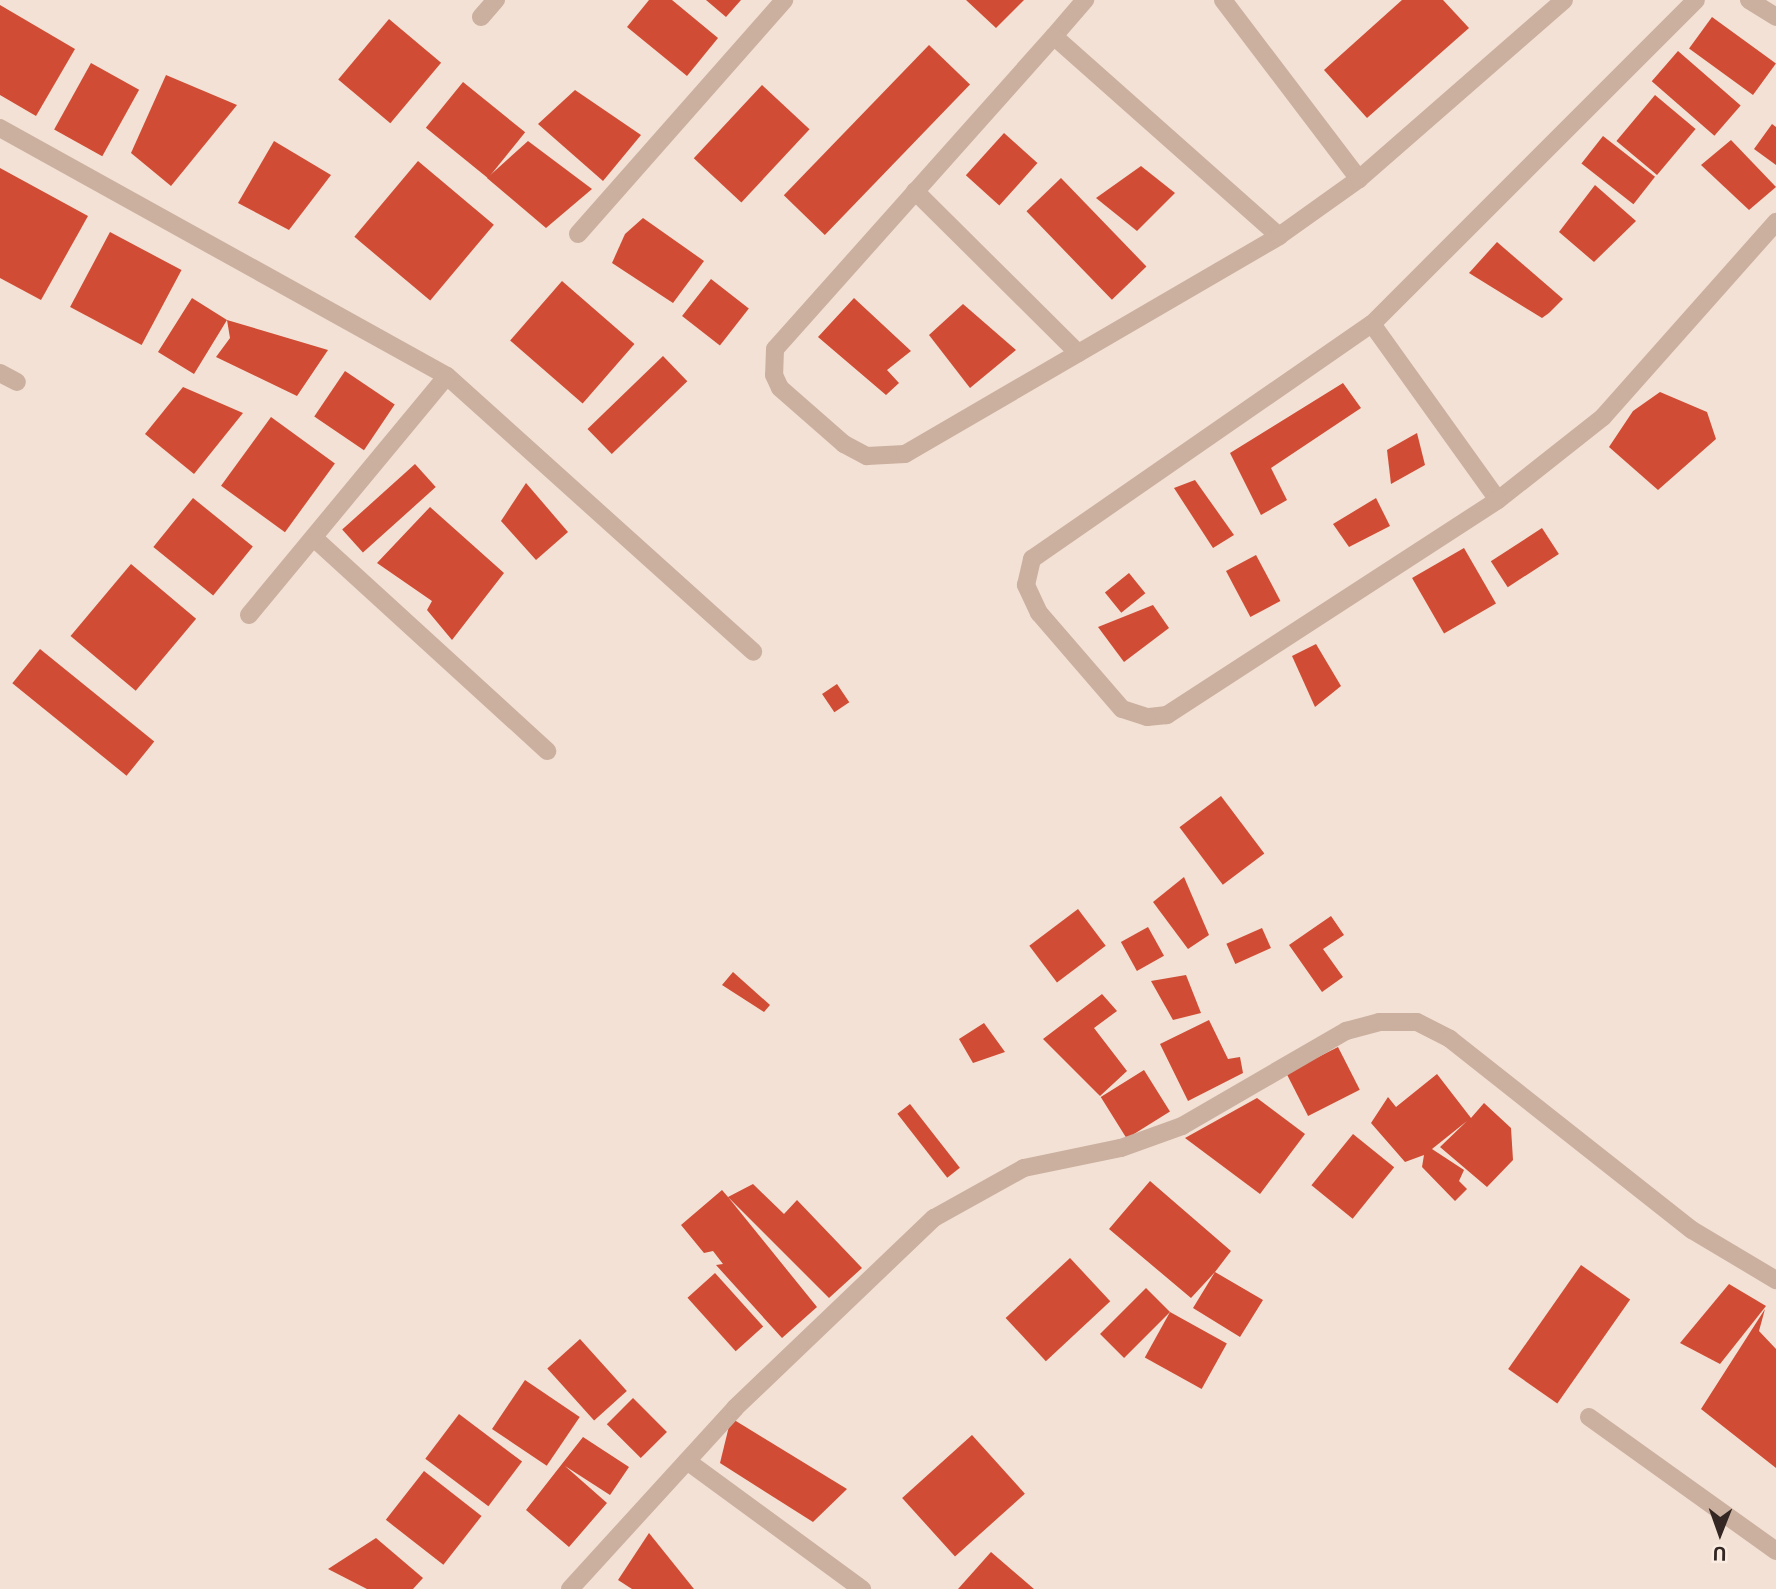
<!DOCTYPE html>
<html>
<head>
<meta charset="utf-8">
<style>
  body { margin:0 }
  #map { position:relative; width:1776px; height:1589px; overflow:hidden; background:#f2e1d4; font-family:"Public Sans",sans-serif }
  div>[style] { position:absolute }
  .building>* { inset:0; background:#d04c34; transform-origin:0 0 }
  .minor>* { height:18px; margin:-9px; padding:0 9px; transform-origin:9px; border-radius:9px; background:#cbaf9f }
  span { translate:-50% -50%; white-space:nowrap; text-align:center; line-height:1.15; -webkit-text-stroke:5px #faece0; paint-order:stroke }
  .north { position:absolute; left:1685px; top:1498px; width:70px; height:70px; -webkit-text-stroke:5px #faece0; paint-order:stroke; rotate:181deg; font-size:19px; font-weight:700; line-height:28px; text-align:center; color:#342723 }
  .north::after { content:''; display:block; margin:auto; width:24px; height:32px; background:#342723; clip-path:polygon(50% 0,100% 100%,50% 72%,0 100%) }
</style>
</head>
<body>
<div id="map">
  <div class="building">
    <div style="clip-path:polygon(649px 0,672px 0,718px 38px,687px 76px,627px 27px)"></div>
    <div style="clip-path:polygon(706px 0,741px 0,726px 17px)"></div>
    <div style="clip-path:polygon(966px 0,1024px 0,996px 28px)"></div>
    <div style="clip-path:polygon(1402px 0,1443px 0,1469px 28px,1367px 118px,1324px 70px)"></div>
    <div style="clip-path:polygon(0 5px,75px 49px,36px 116px,0 95px)"></div>
    <div style="left:1712px;top:17px;width:79px;height:39px;rotate:36deg"></div>
    <div style="left:389px;top:19px;width:68px;height:79px;rotate:40deg"></div>
    <div style="left:929px;top:45px;width:57px;height:209px;rotate:44deg"></div>
    <div style="left:1678px;top:51px;width:83px;height:40px;rotate:41deg"></div>
    <div style="left:91px;top:63px;width:55px;height:76px;rotate:29deg"></div>
    <div style="clip-path:polygon(166px 75px,237px 105px,171px 186px,131px 153px)"></div>
    <div style="left:463px;top:82px;width:80px;height:59px;rotate:39deg"></div>
    <div style="left:762px;top:85px;width:65px;height:100px;rotate:43deg"></div>
    <div style="clip-path:polygon(575px 90px,641px 135px,603px 181px,538px 124px)"></div>
    <div style="left:1655px;top:95px;width:53px;height:60px;rotate:40deg"></div>
    <div style="clip-path:polygon(1772px 124px,1776px 127px,1776px 165px,1754px 149px)"></div>
    <div style="left:1004px;top:133px;width:45px;height:57px;rotate:42deg"></div>
    <div style="left:1603px;top:136px;width:66px;height:35px;rotate:38deg"></div>
    <div style="clip-path:polygon(1731px 140px,1776px 187px,1749px 210px,1701px 165px)"></div>
    <div style="clip-path:polygon(274px 141px,331px 175px,289px 230px,238px 203px)"></div>
    <div style="clip-path:polygon(528px 141px,592px 189px,546px 228px,487px 178px)"></div>
    <div style="left:418px;top:161px;width:99px;height:99px;rotate:40deg"></div>
    <div style="clip-path:polygon(1141px 166px,1175px 193px,1137px 231px,1096px 198px)"></div>
    <div style="clip-path:polygon(0 168px,88px 216px,41px 300px,0 278px)"></div>
    <div style="left:1061px;top:178px;width:123px;height:48px;rotate:46deg"></div>
    <div style="clip-path:polygon(1595px 185px,1636px 221px,1594px 262px,1559px 232px)"></div>
    <div style="clip-path:polygon(643px 218px,704px 261px,673px 303px,612px 263px,625px 234px)"></div>
    <div style="left:110px;top:232px;width:81px;height:85px;rotate:28deg"></div>
    <div style="clip-path:polygon(1497px 242px,1563px 299px,1549px 313px,1542px 318px,1469px 273px)"></div>
    <div style="left:711px;top:279px;width:48px;height:47px;rotate:38deg"></div>
    <div style="left:562px;top:281px;width:96px;height:79px;rotate:41deg"></div>
    <div style="clip-path:polygon(192px 298px,227px 320px,328px 350px,297px 396px,216px 357px,230px 338px,227px 320px,194px 374px,158px 352px)"></div>
    <div style="clip-path:polygon(854px 298px,911px 351px,887px 370px,899px 383px,886px 395px,818px 337px)"></div>
    <div style="clip-path:polygon(963px 304px,1016px 350px,970px 388px,929px 335px)"></div>
    <div style="left:663px;top:356px;width:35px;height:105px;rotate:46deg"></div>
    <div style="left:345px;top:371px;width:60px;height:55px;rotate:34deg"></div>
    <div style="clip-path:polygon(1343px 383px,1361px 408px,1271px 468px,1287px 500px,1261px 515px,1230px 453px)"></div>
    <div style="clip-path:polygon(183px 387px,243px 413px,194px 474px,145px 434px)"></div>
    <div style="clip-path:polygon(1660px 392px,1707px 412px,1716px 439px,1658px 490px,1609px 447px,1633px 411px)"></div>
    <div style="left:271px;top:417px;width:79px;height:85px;rotate:36deg"></div>
    <div style="clip-path:polygon(1417px 433px,1425px 465px,1391px 484px,1387px 450px)"></div>
    <div style="left:415px;top:464px;width:31px;height:98px;rotate:48deg"></div>
    <div style="clip-path:polygon(1195px 480px,1234px 535px,1213px 548px,1174px 488px)"></div>
    <div style="clip-path:polygon(526px 483px,568px 532px,536px 560px,501px 521px)"></div>
    <div style="left:193px;top:498px;width:77px;height:63px;rotate:39deg"></div>
    <div style="clip-path:polygon(1376px 498px,1390px 526px,1349px 547px,1333px 524px)"></div>
    <div style="clip-path:polygon(430px 507px,504px 573px,452px 640px,427px 610px,432px 601px,377px 563px)"></div>
    <div style="left:1542px;top:528px;width:31px;height:61px;rotate:57deg"></div>
    <div style="left:1464px;top:548px;width:64px;height:60px;rotate:60deg"></div>
    <div style="left:1256px;top:555px;width:52px;height:34px;rotate:62deg"></div>
    <div style="left:131px;top:564px;width:85px;height:94px;rotate:40deg"></div>
    <div style="left:1129px;top:573px;width:26px;height:31px;rotate:51deg"></div>
    <div style="clip-path:polygon(1153px 605px,1169px 628px,1124px 662px,1098px 627px)"></div>
    <div style="clip-path:polygon(1316px 644px,1341px 686px,1315px 707px,1292px 656px)"></div>
    <div style="left:40px;top:649px;width:147px;height:44px;rotate:39deg"></div>
    <div style="left:837px;top:684px;width:22px;height:18px;rotate:56deg"></div>
    <div style="left:1221px;top:796px;width:72px;height:52px;rotate:53deg"></div>
    <div style="clip-path:polygon(1184px 877px,1209px 935px,1188px 949px,1153px 902px)"></div>
    <div style="left:1078px;top:909px;width:46px;height:61px;rotate:53deg"></div>
    <div style="clip-path:polygon(1331px 916px,1344px 935px,1323px 949px,1343px 977px,1322px 992px,1289px 945px)"></div>
    <div style="left:1148px;top:927px;width:33px;height:31px;rotate:61deg"></div>
    <div style="left:1262px;top:928px;width:22px;height:39px;rotate:66deg"></div>
    <div style="clip-path:polygon(733px 972px,770px 1005px,764px 1012px,722px 985px)"></div>
    <div style="clip-path:polygon(1186px 975px,1201px 1013px,1173px 1020px,1151px 981px)"></div>
    <div style="clip-path:polygon(1102px 994px,1117px 1011px,1094px 1028px,1127px 1071px,1100px 1096px,1043px 1039px)"></div>
    <div style="clip-path:polygon(1209px 1020px,1228px 1059px,1240px 1057px,1243px 1073px,1188px 1101px,1160px 1044px)"></div>
    <div style="clip-path:polygon(984px 1023px,1005px 1052px,973px 1063px,959px 1039px)"></div>
    <div style="left:1338px;top:1047px;width:48px;height:58px;rotate:63deg"></div>
    <div style="left:1144px;top:1070px;width:49px;height:51px;rotate:58deg"></div>
    <div style="clip-path:polygon(1437px 1074px,1471px 1118px,1484px 1103px,1511px 1128px,1513px 1160px,1487px 1187px,1440px 1147px,1467px 1121px,1432px 1149px,1464px 1170px,1459px 1181px,1467px 1189px,1455px 1201px,1422px 1167px,1424px 1155px,1405px 1162px,1371px 1123px,1388px 1097px,1396px 1107px)"></div>
    <div style="clip-path:polygon(1257px 1098px,1305px 1134px,1260px 1194px,1185px 1138px)"></div>
    <div style="left:910px;top:1104px;width:81px;height:16px;rotate:52deg"></div>
    <div style="left:1353px;top:1134px;width:53px;height:66px;rotate:39deg"></div>
    <div style="clip-path:polygon(1150px 1181px,1231px 1251px,1215px 1272px,1263px 1300px,1240px 1337px,1193px 1308px,1215px 1272px,1191px 1298px,1109px 1229px)"></div>
    <div style="clip-path:polygon(753px 1184px,784px 1214px,797px 1200px,862px 1268px,829px 1298px,728px 1197px,817px 1307px,782px 1338px,716px 1265px,723px 1264px,713px 1251px,704px 1253px,681px 1225px,722px 1190px,728px 1197px)"></div>
    <div style="left:1070px;top:1258px;width:59px;height:88px;rotate:47deg"></div>
    <div style="left:1581px;top:1265px;width:60px;height:127px;rotate:35deg"></div>
    <div style="left:715px;top:1273px;width:72px;height:37px;rotate:48deg"></div>
    <div style="clip-path:polygon(1729px 1284px,1766px 1306px,1720px 1364px,1680px 1343px)"></div>
    <div style="left:1146px;top:1288px;width:34px;height:65px;rotate:45deg"></div>
    <div style="clip-path:polygon(1765px 1309px,1759px 1331px,1776px 1349px,1776px 1468px,1701px 1409px)"></div>
    <div style="left:1170px;top:1312px;width:65px;height:52px;rotate:29deg"></div>
    <div style="left:580px;top:1339px;width:70px;height:44px;rotate:48deg"></div>
    <div style="left:525px;top:1380px;width:66px;height:59px;rotate:34deg"></div>
    <div style="left:633px;top:1398px;width:48px;height:37px;rotate:45deg"></div>
    <div style="left:459px;top:1414px;width:79px;height:56px;rotate:37deg"></div>
    <div style="clip-path:polygon(731px 1418px,847px 1489px,813px 1522px,720px 1463px)"></div>
    <div style="left:972px;top:1435px;width:79px;height:94px;rotate:48deg"></div>
    <div style="clip-path:polygon(583px 1437px,629px 1467px,610px 1495px,565px 1466px,607px 1503px,569px 1547px,526px 1510px)"></div>
    <div style="left:424px;top:1471px;width:73px;height:62px;rotate:38deg"></div>
    <div style="clip-path:polygon(649px 1533px,694px 1589px,632px 1589px,618px 1580px)"></div>
    <div style="clip-path:polygon(376px 1538px,423px 1578px,413px 1589px,367px 1589px,328px 1569px)"></div>
    <div style="clip-path:polygon(991px 1552px,1034px 1589px,958px 1589px)"></div>
  </div>
  <div class="minor">
    <div style="left:1223px;top:0;width:225px;rotate:52.8deg"></div>
    <div style="left:1749px;top:0;width:32px;rotate:32deg"></div>
    <div style="left:481px;top:17px;width:23px;rotate:-49deg"></div>
    <div style="left:1054px;top:36px;width:48px;rotate:-49.3deg"></div>
    <div style="left:0;top:128px;width:511px;rotate:29.02deg"></div>
    <div style="left:447px;top:376px;width:412px;rotate:42deg"></div>
    <div style="left:915px;top:191px;width:230px;rotate:44.8deg"></div>
    <div style="left:578px;top:234px;width:312px;rotate:-48.6deg"></div>
    <div style="left:1279px;top:236px;width:301px;rotate:-138.4deg"></div>
    <div style="left:1054px;top:36px;width:419px;rotate:131.7deg"></div>
    <div style="left:775px;top:349px;width:26px;rotate:92deg"></div>
    <div style="left:774px;top:375px;width:14px;rotate:65deg"></div>
    <div style="left:780px;top:388px;width:85px;rotate:41.2deg"></div>
    <div style="left:844px;top:444px;width:26px;rotate:28deg"></div>
    <div style="left:867px;top:456px;width:38px;rotate:-3deg"></div>
    <div style="left:905px;top:454px;width:433px;rotate:-30.2deg"></div>
    <div style="left:1279px;top:236px;width:98px;rotate:-35.5deg"></div>
    <div style="left:1359px;top:179px;width:272px;rotate:-41.1deg"></div>
    <div style="left:1372px;top:324px;width:216px;rotate:54.4deg"></div>
    <div style="left:1498px;top:500px;width:134px;rotate:-38.3deg"></div>
    <div style="left:1603px;top:417px;width:261px;rotate:-48.4deg"></div>
    <div style="left:0;top:373px;width:19px;rotate:28deg"></div>
    <div style="left:1498px;top:500px;width:395px;rotate:147deg"></div>
    <div style="left:1167px;top:715px;width:20px;rotate:174deg"></div>
    <div style="left:1147px;top:717px;width:26px;rotate:-162deg"></div>
    <div style="left:1122px;top:709px;width:127px;rotate:-130.8deg"></div>
    <div style="left:1039px;top:613px;width:31px;rotate:-115deg"></div>
    <div style="left:1026px;top:585px;width:27px;rotate:-77deg"></div>
    <div style="left:1032px;top:559px;width:413px;rotate:-34.7deg"></div>
    <div style="left:1372px;top:324px;width:458px;rotate:-45deg"></div>
    <div style="left:314px;top:538px;width:316px;rotate:42.4deg"></div>
    <div style="left:249px;top:615px;width:310px;rotate:-50.4deg"></div>
    <div style="left:1589px;top:1417px;width:230px;rotate:35.6deg"></div>
    <div style="left:687px;top:1461px;width:217px;rotate:36.2deg"></div>
    <div style="left:570px;top:1589px;width:245px;rotate:-47.6deg"></div>
    <div style="left:735px;top:1408px;width:275px;rotate:-43.7deg"></div>
    <div style="left:934px;top:1218px;width:103px;rotate:-29.1deg"></div>
    <div style="left:1024px;top:1168px;width:99px;rotate:-11.7deg"></div>
    <div style="left:1121px;top:1148px;width:65px;rotate:-19.8deg"></div>
    <div style="left:1182px;top:1126px;width:190px;rotate:-30.1deg"></div>
    <div style="left:1346px;top:1031px;width:34px;rotate:-15deg"></div>
    <div style="left:1379px;top:1022px;width:38px"></div>
    <div style="left:1417px;top:1022px;width:37px;rotate:27deg"></div>
    <div style="left:1450px;top:1039px;width:308px;rotate:38.3deg"></div>
    <div style="left:1692px;top:1230px;width:98px;rotate:30.8deg"></div>
  </div>
  <div class="north">U</div>
</div>
</body>
</html>
